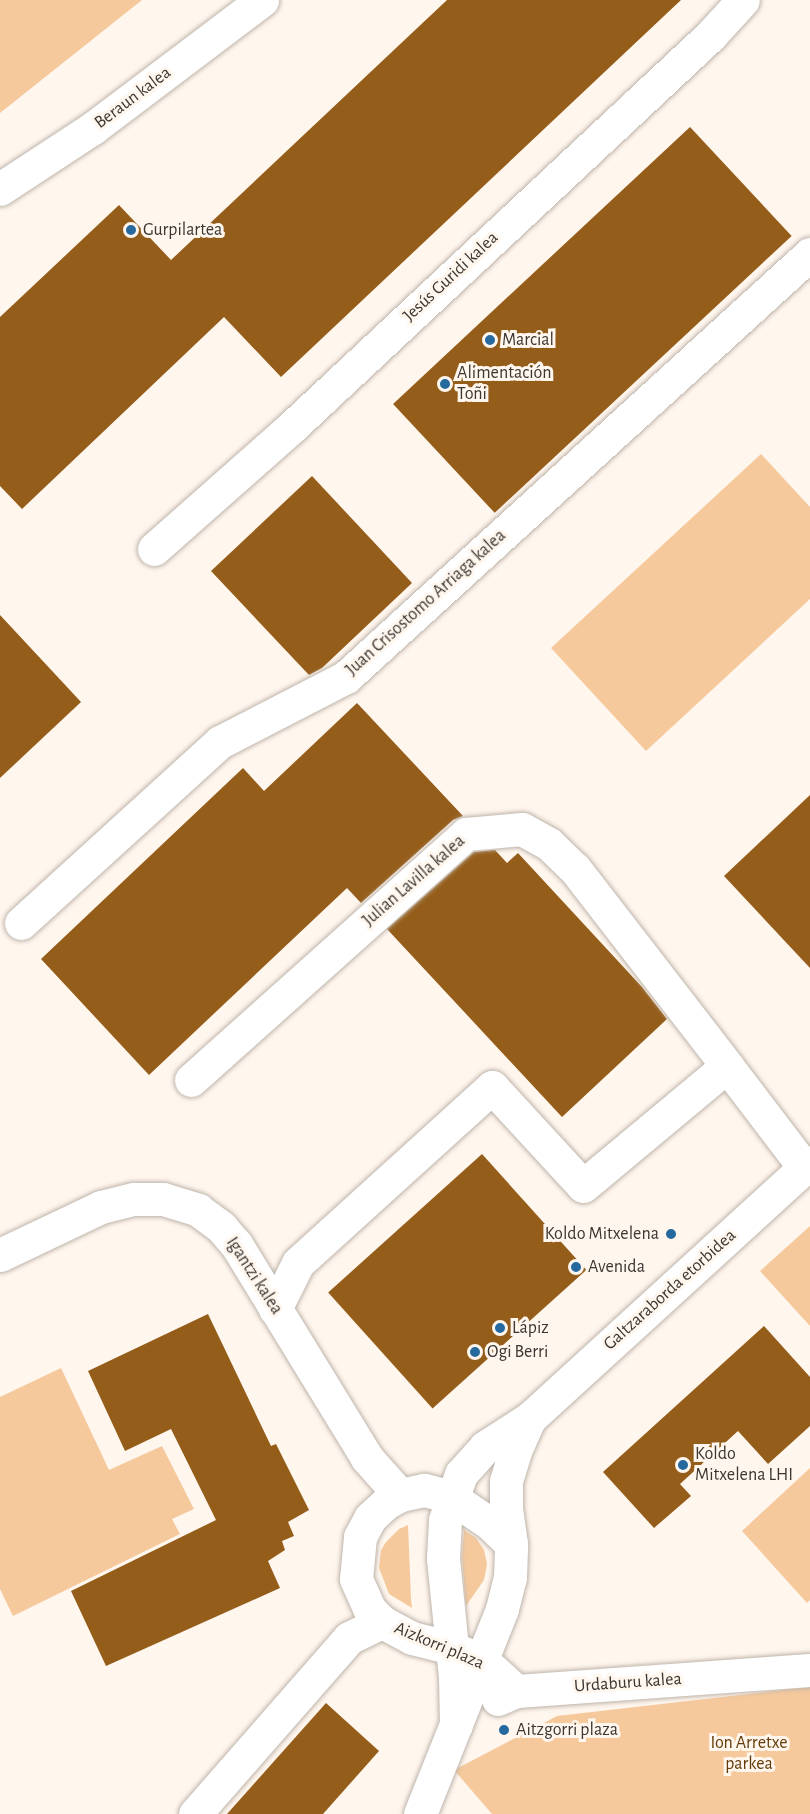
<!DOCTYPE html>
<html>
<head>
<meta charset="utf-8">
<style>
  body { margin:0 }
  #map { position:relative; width:810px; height:1814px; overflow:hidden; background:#fff6ee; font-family:"Alegreya Sans",sans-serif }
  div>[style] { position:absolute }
  .green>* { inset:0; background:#f6c99d }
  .building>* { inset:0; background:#955d1a; transform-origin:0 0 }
  .roads { filter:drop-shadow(0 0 2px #beb4aa) drop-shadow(0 0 2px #beb4aa) }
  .minor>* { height:33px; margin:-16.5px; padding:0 16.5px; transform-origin:16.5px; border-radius:16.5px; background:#fff }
  .tertiary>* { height:33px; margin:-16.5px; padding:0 16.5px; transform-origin:16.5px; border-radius:16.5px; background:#fff }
  .dots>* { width:16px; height:16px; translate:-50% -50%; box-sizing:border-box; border:3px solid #fff6ee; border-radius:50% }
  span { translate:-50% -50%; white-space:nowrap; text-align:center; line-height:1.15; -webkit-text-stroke:6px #fff6ee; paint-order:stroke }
  .street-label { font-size:18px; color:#3a3632 }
  .poi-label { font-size:18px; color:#3a3632 }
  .left { translate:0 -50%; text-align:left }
  .right { translate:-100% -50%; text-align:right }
  .park-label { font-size:18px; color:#633b09 }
</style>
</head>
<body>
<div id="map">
  <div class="green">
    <div style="clip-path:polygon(0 0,142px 0,0 113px)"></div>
    <div style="clip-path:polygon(761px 454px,810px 507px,810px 599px,646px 751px,551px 648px)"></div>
    <div style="clip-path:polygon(810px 1226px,810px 1326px,760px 1271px)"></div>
    <div style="clip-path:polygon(61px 1368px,109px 1470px,162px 1446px,194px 1509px,172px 1519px,180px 1534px,13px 1616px,0 1589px,0 1397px)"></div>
    <div style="clip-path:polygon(810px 1468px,810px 1600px,807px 1603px,742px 1531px)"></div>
    <div style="clip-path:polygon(408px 1525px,411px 1599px,412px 1608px,389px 1594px,379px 1568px,381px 1550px,386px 1542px,399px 1529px)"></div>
    <div style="clip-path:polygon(464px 1530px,476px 1538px,484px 1550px,487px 1564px,484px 1580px,466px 1606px,462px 1557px)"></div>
    <div style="clip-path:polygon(810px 1687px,810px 1814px,492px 1814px,454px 1770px,557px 1716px)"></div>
  </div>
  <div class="building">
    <div style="clip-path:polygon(447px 0,681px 0,281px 377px,224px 317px,22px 509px,0 486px,0 317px,119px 205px,171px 260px)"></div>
    <div style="left:690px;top:127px;width:149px;height:406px;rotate:47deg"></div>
    <div style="clip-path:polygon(312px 476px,412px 583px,322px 668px,309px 675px,211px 571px)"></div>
    <div style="clip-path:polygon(0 615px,81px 702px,0 778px)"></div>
    <div style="clip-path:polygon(357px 703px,463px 816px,453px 820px,361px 903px,347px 888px,149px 1075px,41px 959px,243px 768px,264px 791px)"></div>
    <div style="clip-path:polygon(810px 795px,810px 968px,724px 876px)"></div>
    <div style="clip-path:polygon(495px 850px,507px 863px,518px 853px,642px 987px,667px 1019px,562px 1117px,387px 929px,474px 852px)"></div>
    <div style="left:482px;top:1154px;width:156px;height:207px;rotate:48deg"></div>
    <div style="clip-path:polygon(208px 1314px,271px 1446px,276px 1444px,309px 1510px,288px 1522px,294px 1536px,282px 1541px,285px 1550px,268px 1561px,280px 1588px,106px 1666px,71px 1591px,216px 1520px,171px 1429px,125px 1451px,88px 1371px)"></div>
    <div style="clip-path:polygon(764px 1326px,810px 1377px,810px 1426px,768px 1464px,738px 1431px,680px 1484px,691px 1496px,654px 1528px,603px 1472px)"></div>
    <div style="clip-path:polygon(326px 1703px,379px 1751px,323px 1814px,227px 1814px)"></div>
  </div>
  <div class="roads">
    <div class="minor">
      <div style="left:154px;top:549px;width:187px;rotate:-41.5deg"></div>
      <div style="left:294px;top:425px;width:571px;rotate:-43.08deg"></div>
      <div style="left:711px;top:35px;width:47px;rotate:-47.6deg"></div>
      <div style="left:21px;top:923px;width:269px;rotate:-42.3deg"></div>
      <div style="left:220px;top:742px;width:142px;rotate:-27.3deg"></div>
      <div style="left:346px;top:677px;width:628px;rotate:-42.35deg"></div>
      <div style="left:191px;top:1080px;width:369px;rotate:-41.8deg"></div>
      <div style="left:466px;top:834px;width:56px;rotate:-5.1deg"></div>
      <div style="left:522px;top:829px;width:31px;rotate:29deg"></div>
      <div style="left:549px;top:844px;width:36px;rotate:44deg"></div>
      <div style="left:575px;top:869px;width:249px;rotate:52.3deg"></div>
      <div style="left:0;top:1255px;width:112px;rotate:-25.4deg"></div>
      <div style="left:101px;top:1207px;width:34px;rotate:-14deg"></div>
      <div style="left:134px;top:1199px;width:29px"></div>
      <div style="left:163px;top:1199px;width:37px;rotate:17deg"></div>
      <div style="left:198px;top:1210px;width:29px;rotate:36deg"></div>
      <div style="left:221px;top:1227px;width:23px;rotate:49deg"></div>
      <div style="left:236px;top:1244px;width:251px;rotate:58.5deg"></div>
      <div style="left:367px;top:1458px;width:50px;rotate:48.3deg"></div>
      <div style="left:275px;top:1309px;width:51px;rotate:-63.4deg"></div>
      <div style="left:298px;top:1263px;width:262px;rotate:-42.2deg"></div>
      <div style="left:492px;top:1087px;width:134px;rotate:47.4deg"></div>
      <div style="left:583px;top:1186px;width:187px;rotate:-39.8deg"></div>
      <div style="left:727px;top:1066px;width:127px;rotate:52.7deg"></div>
      <div style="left:511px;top:1544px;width:30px;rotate:-136deg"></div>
      <div style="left:489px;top:1523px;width:46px;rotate:-145.6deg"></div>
      <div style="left:451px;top:1497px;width:28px;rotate:-165deg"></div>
      <div style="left:424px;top:1490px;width:25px;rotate:168deg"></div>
      <div style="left:400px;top:1495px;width:16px;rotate:150deg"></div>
      <div style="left:386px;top:1503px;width:22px;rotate:137deg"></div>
      <div style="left:370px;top:1518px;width:21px;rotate:118deg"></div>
      <div style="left:360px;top:1537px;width:42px;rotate:95.4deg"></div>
      <div style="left:356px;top:1579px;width:34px;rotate:66deg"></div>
      <div style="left:370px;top:1610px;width:17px;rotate:45deg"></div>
      <div style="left:382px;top:1622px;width:34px;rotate:28deg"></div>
      <div style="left:412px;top:1638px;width:41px;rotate:14deg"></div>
      <div style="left:452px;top:1648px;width:34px;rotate:23deg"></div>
      <div style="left:483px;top:1661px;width:45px;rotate:42.3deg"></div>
      <div style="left:498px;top:1699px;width:20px;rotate:-24deg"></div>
      <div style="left:516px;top:1691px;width:295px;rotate:-4.1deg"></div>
      <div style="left:456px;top:1725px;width:48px;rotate:-91.2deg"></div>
      <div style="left:455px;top:1677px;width:120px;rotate:-95.8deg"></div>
      <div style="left:443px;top:1558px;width:38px;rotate:-87deg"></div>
      <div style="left:445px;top:1520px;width:49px;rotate:-70.8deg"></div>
      <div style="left:461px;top:1474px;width:36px;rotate:-48deg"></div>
      <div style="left:485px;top:1447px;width:54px;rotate:-32.8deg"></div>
      <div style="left:530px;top:1418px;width:379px;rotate:-42.4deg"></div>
      <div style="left:195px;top:1814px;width:234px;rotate:-48.8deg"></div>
      <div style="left:349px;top:1638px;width:37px;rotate:-26deg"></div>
      <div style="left:420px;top:1814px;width:221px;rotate:-68.2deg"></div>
      <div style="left:502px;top:1609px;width:32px;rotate:-76deg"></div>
      <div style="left:510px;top:1578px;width:34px;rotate:-88deg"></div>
      <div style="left:511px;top:1544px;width:36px;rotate:-98deg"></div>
      <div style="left:506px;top:1508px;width:27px;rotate:-90deg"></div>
      <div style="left:506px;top:1481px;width:31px;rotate:-73deg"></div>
      <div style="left:515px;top:1451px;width:36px;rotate:-66deg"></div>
    </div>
    <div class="tertiary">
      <div style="left:0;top:189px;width:111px;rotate:-33.3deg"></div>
      <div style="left:93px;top:128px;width:212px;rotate:-37.1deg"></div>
    </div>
  </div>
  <div class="dots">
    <div style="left:131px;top:230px;background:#25699e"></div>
    <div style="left:490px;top:340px;background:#25699e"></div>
    <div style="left:445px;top:384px;background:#25699e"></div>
    <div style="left:671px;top:1234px;background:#25699e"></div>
    <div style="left:576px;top:1267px;background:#25699e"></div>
    <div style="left:500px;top:1328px;background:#25699e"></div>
    <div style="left:475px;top:1352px;background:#25699e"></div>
    <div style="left:683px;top:1465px;background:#25699e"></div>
    <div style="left:504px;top:1730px;background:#25699e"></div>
  </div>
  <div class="street-label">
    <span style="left:133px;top:98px;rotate:-37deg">Beraun kalea</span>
    <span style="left:451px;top:277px;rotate:-43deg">Jesús Guridi kalea</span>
    <span style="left:426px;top:603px;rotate:-42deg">Juan Crisostomo Arriaga kalea</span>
    <span style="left:414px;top:881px;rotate:-41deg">Julian Lavilla kalea</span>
    <span style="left:254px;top:1276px;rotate:57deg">Igantzi kalea</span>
    <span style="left:670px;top:1290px;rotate:-42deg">Galtzaraborda etorbidea</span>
    <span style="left:439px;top:1646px;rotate:23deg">Aizkorri plaza</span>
    <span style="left:628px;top:1683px;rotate:-4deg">Urdaburu kalea</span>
  </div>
  <div class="poi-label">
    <span class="left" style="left:143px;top:230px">Gurpilartea</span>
    <span class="left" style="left:502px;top:340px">Marcial</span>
    <span class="left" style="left:457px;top:384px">Alimentación<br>Toñi</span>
    <span class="right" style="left:659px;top:1234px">Koldo Mitxelena</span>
    <span class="left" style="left:588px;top:1267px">Avenida</span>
    <span class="left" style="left:512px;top:1328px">Lápiz</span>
    <span class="left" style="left:487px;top:1352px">Ogi Berri</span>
    <span class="left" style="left:695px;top:1465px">Koldo<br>Mitxelena LHI</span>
    <span class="left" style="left:516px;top:1730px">Aitzgorri plaza</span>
  </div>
  <div class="park-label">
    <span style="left:749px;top:1754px">Ion Arretxe<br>parkea</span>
  </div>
</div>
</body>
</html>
